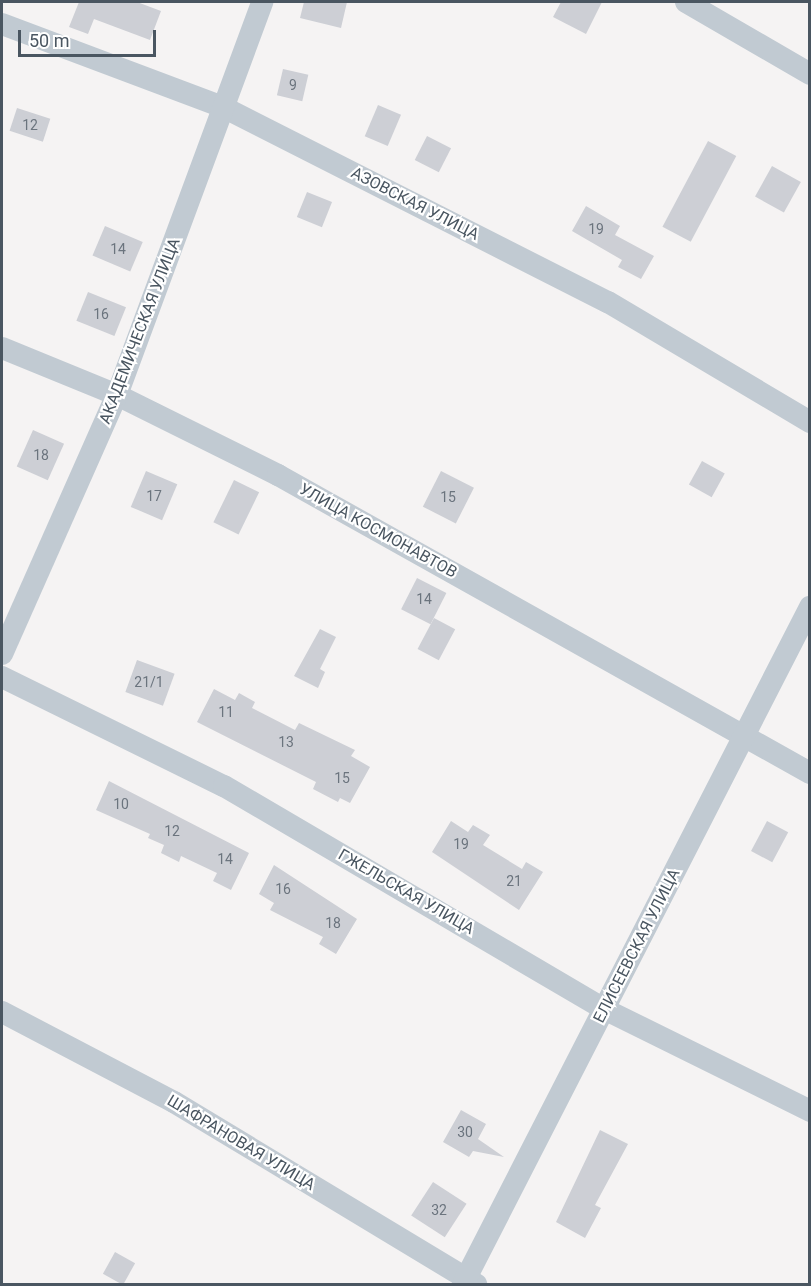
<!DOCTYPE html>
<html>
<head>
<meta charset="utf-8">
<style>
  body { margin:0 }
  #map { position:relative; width:811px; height:1286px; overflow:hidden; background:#f5f3f3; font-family:Roboto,sans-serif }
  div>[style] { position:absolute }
  .building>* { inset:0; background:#cdcfd5; transform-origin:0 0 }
  .street>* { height:22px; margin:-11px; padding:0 11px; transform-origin:11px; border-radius:11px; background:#c1cad2 }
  span { translate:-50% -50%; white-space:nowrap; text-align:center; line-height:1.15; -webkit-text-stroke:4.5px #fff; paint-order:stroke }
  .number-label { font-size:14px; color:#6b747e }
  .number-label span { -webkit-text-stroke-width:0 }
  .street-label { font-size:16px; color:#4a5661 }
  .frame { position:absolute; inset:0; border:3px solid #4a5661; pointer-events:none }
  .scale { position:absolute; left:18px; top:30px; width:138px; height:27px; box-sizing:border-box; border:3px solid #4a5661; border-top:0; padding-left:8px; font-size:18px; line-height:21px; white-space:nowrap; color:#4a5661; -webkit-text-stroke:4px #fff; paint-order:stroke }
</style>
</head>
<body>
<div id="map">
  <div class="building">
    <div style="clip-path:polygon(79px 2px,137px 2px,161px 11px,150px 40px,94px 19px,88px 34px,69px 27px)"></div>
    <div style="clip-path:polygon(304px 2px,347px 2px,341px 28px,300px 18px)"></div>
    <div style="clip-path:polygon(561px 2px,602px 2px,586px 34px,553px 17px)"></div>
    <div style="left:283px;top:69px;width:26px;height:27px;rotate:13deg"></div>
    <div style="left:378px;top:105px;width:25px;height:34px;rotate:23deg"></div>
    <div style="left:17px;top:108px;width:35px;height:24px;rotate:18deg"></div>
    <div style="left:427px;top:136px;width:27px;height:27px;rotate:27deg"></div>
    <div style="left:708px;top:141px;width:32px;height:97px;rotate:28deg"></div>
    <div style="left:772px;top:166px;width:33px;height:35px;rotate:29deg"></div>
    <div style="left:307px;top:192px;width:27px;height:27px;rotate:22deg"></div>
    <div style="clip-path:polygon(586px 206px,620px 226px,615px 235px,654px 256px,641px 279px,618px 267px,622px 260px,572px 231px)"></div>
    <div style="left:105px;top:226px;width:41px;height:32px;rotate:23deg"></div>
    <div style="left:88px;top:292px;width:41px;height:31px;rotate:22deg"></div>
    <div style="left:33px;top:430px;width:34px;height:40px;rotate:24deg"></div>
    <div style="left:702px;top:461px;width:26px;height:27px;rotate:29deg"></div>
    <div style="left:146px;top:471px;width:34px;height:39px;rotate:23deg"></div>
    <div style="left:441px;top:471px;width:37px;height:40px;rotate:27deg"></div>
    <div style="left:234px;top:480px;width:28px;height:47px;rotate:26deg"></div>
    <div style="left:417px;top:578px;width:33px;height:35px;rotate:27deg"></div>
    <div style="left:434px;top:618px;width:24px;height:35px;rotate:28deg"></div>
    <div style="clip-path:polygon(320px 629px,336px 637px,320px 669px,325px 672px,318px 688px,294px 676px)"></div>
    <div style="left:137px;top:660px;width:40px;height:34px;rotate:20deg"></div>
    <div style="clip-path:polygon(214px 689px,235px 700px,239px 693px,255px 702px,252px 708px,295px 730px,299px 723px,355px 750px,351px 756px,370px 767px,350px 803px,340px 798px,338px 802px,313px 789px,316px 782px,197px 722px)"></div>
    <div style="clip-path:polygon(109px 781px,249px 853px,231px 890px,213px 881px,217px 873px,181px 856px,179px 862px,161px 853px,164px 845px,148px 838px,150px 834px,96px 810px)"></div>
    <div style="clip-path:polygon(451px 821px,468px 832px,473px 825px,490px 835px,483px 845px,522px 869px,526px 862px,543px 872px,519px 910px,432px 852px)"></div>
    <div style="left:767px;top:821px;width:24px;height:34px;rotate:28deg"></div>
    <div style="clip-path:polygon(274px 865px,357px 919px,336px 954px,319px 944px,323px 937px,270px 910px,274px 903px,259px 894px)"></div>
    <div style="clip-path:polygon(461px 1110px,486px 1124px,478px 1139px,504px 1157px,473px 1151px,469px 1157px,443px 1142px)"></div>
    <div style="clip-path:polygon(600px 1130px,628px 1144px,595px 1205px,601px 1208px,585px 1238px,556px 1222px)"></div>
    <div style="left:433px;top:1182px;width:40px;height:40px;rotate:33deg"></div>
    <div style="left:115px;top:1252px;width:23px;height:25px;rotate:29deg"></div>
  </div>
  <div class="street">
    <div style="left:686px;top:2px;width:143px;rotate:30.1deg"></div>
    <div style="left:2px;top:24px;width:238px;rotate:20.6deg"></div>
    <div style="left:225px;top:108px;width:429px;rotate:26.9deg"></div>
    <div style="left:608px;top:302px;width:235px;rotate:30.7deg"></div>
    <div style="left:2px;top:348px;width:124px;rotate:22.2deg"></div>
    <div style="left:117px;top:395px;width:180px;rotate:26.4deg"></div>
    <div style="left:278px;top:475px;width:610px;rotate:29.26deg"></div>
    <div style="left:2px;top:654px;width:283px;rotate:-66.1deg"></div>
    <div style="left:117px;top:395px;width:419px;rotate:-69.7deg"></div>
    <div style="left:2px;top:677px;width:247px;rotate:26.2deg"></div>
    <div style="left:224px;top:786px;width:441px;rotate:30.4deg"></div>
    <div style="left:604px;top:1009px;width:230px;rotate:26.3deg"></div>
    <div style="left:2px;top:1012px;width:194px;rotate:27.6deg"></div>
    <div style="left:174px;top:1102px;width:353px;rotate:31.1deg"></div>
    <div style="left:463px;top:1284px;width:761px;rotate:-62.86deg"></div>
  </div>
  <div class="number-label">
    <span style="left:293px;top:85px">9</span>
    <span style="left:30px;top:125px">12</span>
    <span style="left:596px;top:229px">19</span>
    <span style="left:118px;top:249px">14</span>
    <span style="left:101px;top:314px">16</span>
    <span style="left:41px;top:455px">18</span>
    <span style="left:154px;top:496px">17</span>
    <span style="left:448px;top:497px">15</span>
    <span style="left:424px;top:599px">14</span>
    <span style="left:149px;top:682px">21/1</span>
    <span style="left:226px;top:712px">11</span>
    <span style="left:286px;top:742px">13</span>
    <span style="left:342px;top:778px">15</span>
    <span style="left:121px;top:804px">10</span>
    <span style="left:172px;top:831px">12</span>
    <span style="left:461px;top:844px">19</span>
    <span style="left:225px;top:859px">14</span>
    <span style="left:514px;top:881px">21</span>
    <span style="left:283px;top:889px">16</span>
    <span style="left:333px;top:923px">18</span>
    <span style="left:465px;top:1132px">30</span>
    <span style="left:439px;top:1210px">32</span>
  </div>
  <div class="street-label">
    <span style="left:415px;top:204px;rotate:27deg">АЗОВСКАЯ УЛИЦА</span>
    <span style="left:140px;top:331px;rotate:-69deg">АКАДЕМИЧЕСКАЯ УЛИЦА</span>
    <span style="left:378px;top:531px;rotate:29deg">УЛИЦА КОСМОНАВТОВ</span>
    <span style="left:406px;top:892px;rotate:30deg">ГЖЕЛЬСКАЯ УЛИЦА</span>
    <span style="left:637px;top:946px;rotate:-63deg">ЕЛИСЕЕВСКАЯ УЛИЦА</span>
    <span style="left:241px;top:1143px;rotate:31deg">ШАФРАНОВАЯ УЛИЦА</span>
  </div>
  <div class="frame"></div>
  <div class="scale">50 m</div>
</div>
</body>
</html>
